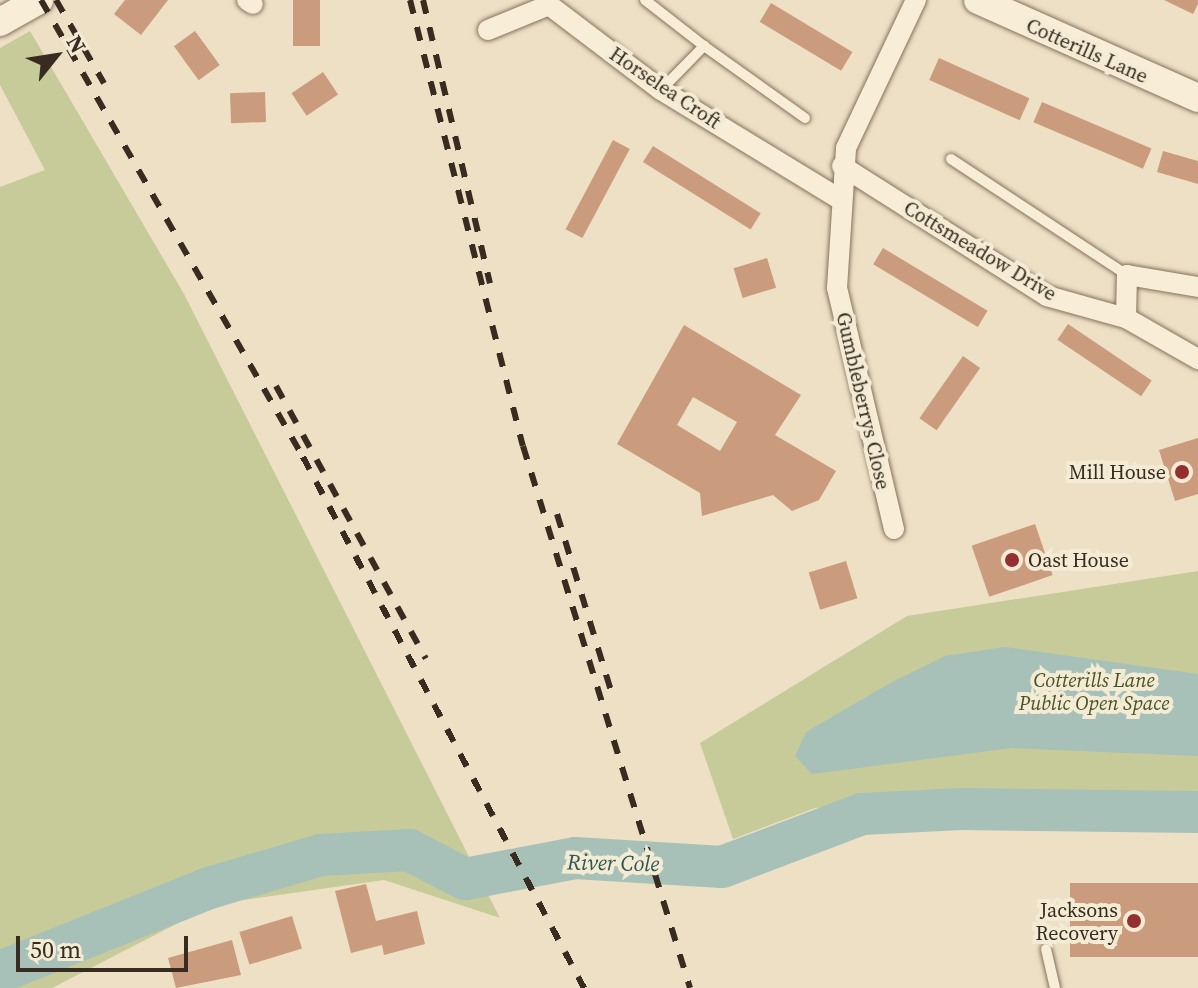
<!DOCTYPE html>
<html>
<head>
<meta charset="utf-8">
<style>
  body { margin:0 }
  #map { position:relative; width:1198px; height:988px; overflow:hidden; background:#ede0c5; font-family:"Source Serif 4",serif }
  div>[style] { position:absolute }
  .green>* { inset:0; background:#c6cb99 }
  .water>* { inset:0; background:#a7c0b8 }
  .river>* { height:42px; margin:-21px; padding:0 21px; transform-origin:21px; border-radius:21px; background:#a7c0b8 }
  .building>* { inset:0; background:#ca9b7c; transform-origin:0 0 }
  .roads { filter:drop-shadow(0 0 2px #87725c) drop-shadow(0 0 2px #87725c) }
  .lane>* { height:10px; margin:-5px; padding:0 5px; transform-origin:5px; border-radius:5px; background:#f8eed8 }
  .street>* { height:20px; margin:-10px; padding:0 10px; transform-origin:10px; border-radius:10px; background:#f8eed8 }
  .secondary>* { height:28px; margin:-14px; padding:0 14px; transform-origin:14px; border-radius:14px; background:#f8eed8 }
  .rail>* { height:6px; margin-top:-3px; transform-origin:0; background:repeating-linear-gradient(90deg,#382b1f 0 14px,transparent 0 28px) }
  .dots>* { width:22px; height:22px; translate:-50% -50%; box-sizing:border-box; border:4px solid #f4ebd5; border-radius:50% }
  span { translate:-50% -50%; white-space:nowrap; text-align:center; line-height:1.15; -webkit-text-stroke:8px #f4ebd5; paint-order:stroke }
  .street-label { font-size:20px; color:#382b1f }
  .poi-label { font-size:20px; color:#382b1f }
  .right { translate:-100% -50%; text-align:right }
  .left { translate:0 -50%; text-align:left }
  .park-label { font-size:20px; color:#495426; font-style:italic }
  .water-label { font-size:22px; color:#2f5754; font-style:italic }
  .north { position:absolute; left:16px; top:16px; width:80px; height:80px; -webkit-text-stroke:6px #f4ebd5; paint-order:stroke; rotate:60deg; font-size:22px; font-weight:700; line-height:32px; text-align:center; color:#382b1f }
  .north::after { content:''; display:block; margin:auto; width:28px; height:36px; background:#382b1f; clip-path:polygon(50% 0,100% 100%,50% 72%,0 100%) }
  .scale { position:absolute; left:16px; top:936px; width:172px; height:36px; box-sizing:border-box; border:4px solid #382b1f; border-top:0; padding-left:10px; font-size:24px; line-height:28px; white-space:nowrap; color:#382b1f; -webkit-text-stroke:6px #f4ebd5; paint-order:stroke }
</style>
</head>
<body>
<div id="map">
  <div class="green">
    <div style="clip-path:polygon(30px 31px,184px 294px,500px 918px,384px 880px,215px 904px,52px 988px,0 988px,0 187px,45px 170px,0 85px,0 48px)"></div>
    <div style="clip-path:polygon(1198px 571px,1198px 797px,935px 796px,815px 808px,733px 839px,700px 743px,907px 616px)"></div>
  </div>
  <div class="water">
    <div style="clip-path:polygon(1005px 647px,1198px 674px,1198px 756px,1012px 748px,812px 774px,795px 756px,806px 732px,892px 682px,945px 656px)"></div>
  </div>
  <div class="river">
    <div style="left:0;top:972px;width:222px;rotate:-21.9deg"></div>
    <div style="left:206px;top:889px;width:120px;rotate:-16.5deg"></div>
    <div style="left:321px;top:855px;width:88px;rotate:-3.3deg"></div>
    <div style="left:409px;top:850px;width:63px;rotate:27.4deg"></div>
    <div style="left:465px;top:879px;width:112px;rotate:-10.8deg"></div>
    <div style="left:575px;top:858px;width:147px;rotate:3.5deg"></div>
    <div style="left:722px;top:867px;width:150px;rotate:-20.7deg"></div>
    <div style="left:862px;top:814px;width:99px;rotate:-2.9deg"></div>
    <div style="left:961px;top:809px;width:237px;rotate:0.7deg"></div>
  </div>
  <div class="building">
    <div style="clip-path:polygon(125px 0,168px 0,141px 35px,114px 14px)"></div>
    <div style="left:293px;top:0;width:27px;height:46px"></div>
    <div style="clip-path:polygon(1164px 0,1198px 0,1198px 4px,1193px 14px)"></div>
    <div style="left:771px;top:3px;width:95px;height:22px;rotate:31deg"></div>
    <div style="left:195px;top:31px;width:42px;height:26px;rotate:54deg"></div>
    <div style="left:939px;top:58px;width:99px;height:24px;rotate:24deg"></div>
    <div style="left:323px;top:72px;width:27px;height:38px;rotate:56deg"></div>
    <div style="left:265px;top:92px;width:30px;height:35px;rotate:88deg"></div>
    <div style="left:1042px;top:102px;width:119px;height:22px;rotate:23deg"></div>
    <div style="left:613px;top:140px;width:19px;height:101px;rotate:28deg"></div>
    <div style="left:653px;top:146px;width:127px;height:19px;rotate:32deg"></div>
    <div style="clip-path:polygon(1163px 151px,1198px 161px,1198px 184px,1157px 172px)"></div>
    <div style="left:883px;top:248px;width:122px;height:19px;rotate:31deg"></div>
    <div style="left:767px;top:258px;width:31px;height:35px;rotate:73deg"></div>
    <div style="left:1068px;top:324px;width:101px;height:19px;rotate:34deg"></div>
    <div style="clip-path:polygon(evenodd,684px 325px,801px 395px,775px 435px,836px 471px,819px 500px,792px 511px,773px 495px,702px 516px,700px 493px,617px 444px,684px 325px,693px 397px,737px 422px,720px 451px,677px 425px,693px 397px)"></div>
    <div style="left:963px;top:356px;width:21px;height:76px;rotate:35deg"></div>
    <div style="clip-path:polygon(1198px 438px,1198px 494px,1175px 501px,1159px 450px)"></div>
    <div style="left:1035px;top:524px;width:54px;height:67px;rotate:71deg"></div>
    <div style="left:846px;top:561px;width:39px;height:39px;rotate:73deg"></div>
    <div style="left:1198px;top:883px;width:74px;height:128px;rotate:90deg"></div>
    <div style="clip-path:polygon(366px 884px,376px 921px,417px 911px,425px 944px,384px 955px,382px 945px,351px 953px,335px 891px)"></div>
    <div style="left:292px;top:916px;width:34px;height:55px;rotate:73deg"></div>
    <div style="clip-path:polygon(232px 940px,241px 975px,176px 988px,168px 958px)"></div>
  </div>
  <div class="roads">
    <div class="lane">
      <div style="left:645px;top:0;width:75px;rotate:37.9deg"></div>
      <div style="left:661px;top:90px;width:62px;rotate:-45.7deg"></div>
      <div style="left:704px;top:46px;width:124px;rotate:35.5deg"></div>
      <div style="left:951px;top:159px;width:211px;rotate:33.4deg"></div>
      <div style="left:1046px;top:949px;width:40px;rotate:77deg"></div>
    </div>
    <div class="street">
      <div style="left:247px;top:0;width:7px;rotate:34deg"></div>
      <div style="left:488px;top:30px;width:66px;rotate:-22.3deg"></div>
      <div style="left:549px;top:5px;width:141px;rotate:37.2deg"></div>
      <div style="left:661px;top:90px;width:211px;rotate:31.4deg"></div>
      <div style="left:842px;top:166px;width:243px;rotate:32.4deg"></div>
      <div style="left:1047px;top:296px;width:82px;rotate:15.6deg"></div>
      <div style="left:1126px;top:318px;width:83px;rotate:29.7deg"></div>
      <div style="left:1126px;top:318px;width:43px;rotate:-88.7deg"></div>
      <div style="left:1127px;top:275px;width:72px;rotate:9.6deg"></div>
      <div style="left:894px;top:529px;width:248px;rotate:-103.3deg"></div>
      <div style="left:837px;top:288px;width:140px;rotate:-86.3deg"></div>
      <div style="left:846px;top:148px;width:164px;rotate:-64.7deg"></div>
    </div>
    <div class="secondary">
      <div style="left:978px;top:0;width:241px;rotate:24deg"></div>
      <div style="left:0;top:22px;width:45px;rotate:-29.4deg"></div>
    </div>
  </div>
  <div class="rail">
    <div style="left:41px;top:0;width:527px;rotate:60.17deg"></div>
    <div style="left:303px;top:457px;width:601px;rotate:62.11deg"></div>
    <div style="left:56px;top:0;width:96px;rotate:60deg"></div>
    <div style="left:410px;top:0;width:460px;rotate:75.8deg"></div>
    <div style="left:523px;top:446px;width:567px;rotate:72.87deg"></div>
    <div style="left:423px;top:0;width:291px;rotate:76.7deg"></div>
    <div style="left:276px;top:386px;width:311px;rotate:61.2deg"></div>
    <div style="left:557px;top:514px;width:188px;rotate:73deg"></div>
  </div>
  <div class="dots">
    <div style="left:1182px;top:472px;background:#942e30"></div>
    <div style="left:1012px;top:560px;background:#942e30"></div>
    <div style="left:1134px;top:921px;background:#942e30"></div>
  </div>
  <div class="street-label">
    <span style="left:1087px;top:51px;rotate:24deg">Cotterills Lane</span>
    <span style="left:665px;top:88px;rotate:34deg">Horselea Croft</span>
    <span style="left:980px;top:251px;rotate:31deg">Cottsmeadow Drive</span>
    <span style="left:863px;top:401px;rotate:77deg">Gumbleberrys Close</span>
  </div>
  <div class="poi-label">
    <span class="right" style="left:1166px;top:472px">Mill House</span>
    <span class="left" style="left:1028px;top:560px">Oast House</span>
    <span class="right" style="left:1118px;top:922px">Jacksons<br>Recovery</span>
  </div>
  <div class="park-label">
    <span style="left:1094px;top:692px">Cotterills Lane<br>Public Open Space</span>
  </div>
  <div class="water-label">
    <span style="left:613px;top:863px;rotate:1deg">River Cole</span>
  </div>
  <div class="north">N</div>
  <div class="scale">50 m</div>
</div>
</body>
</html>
